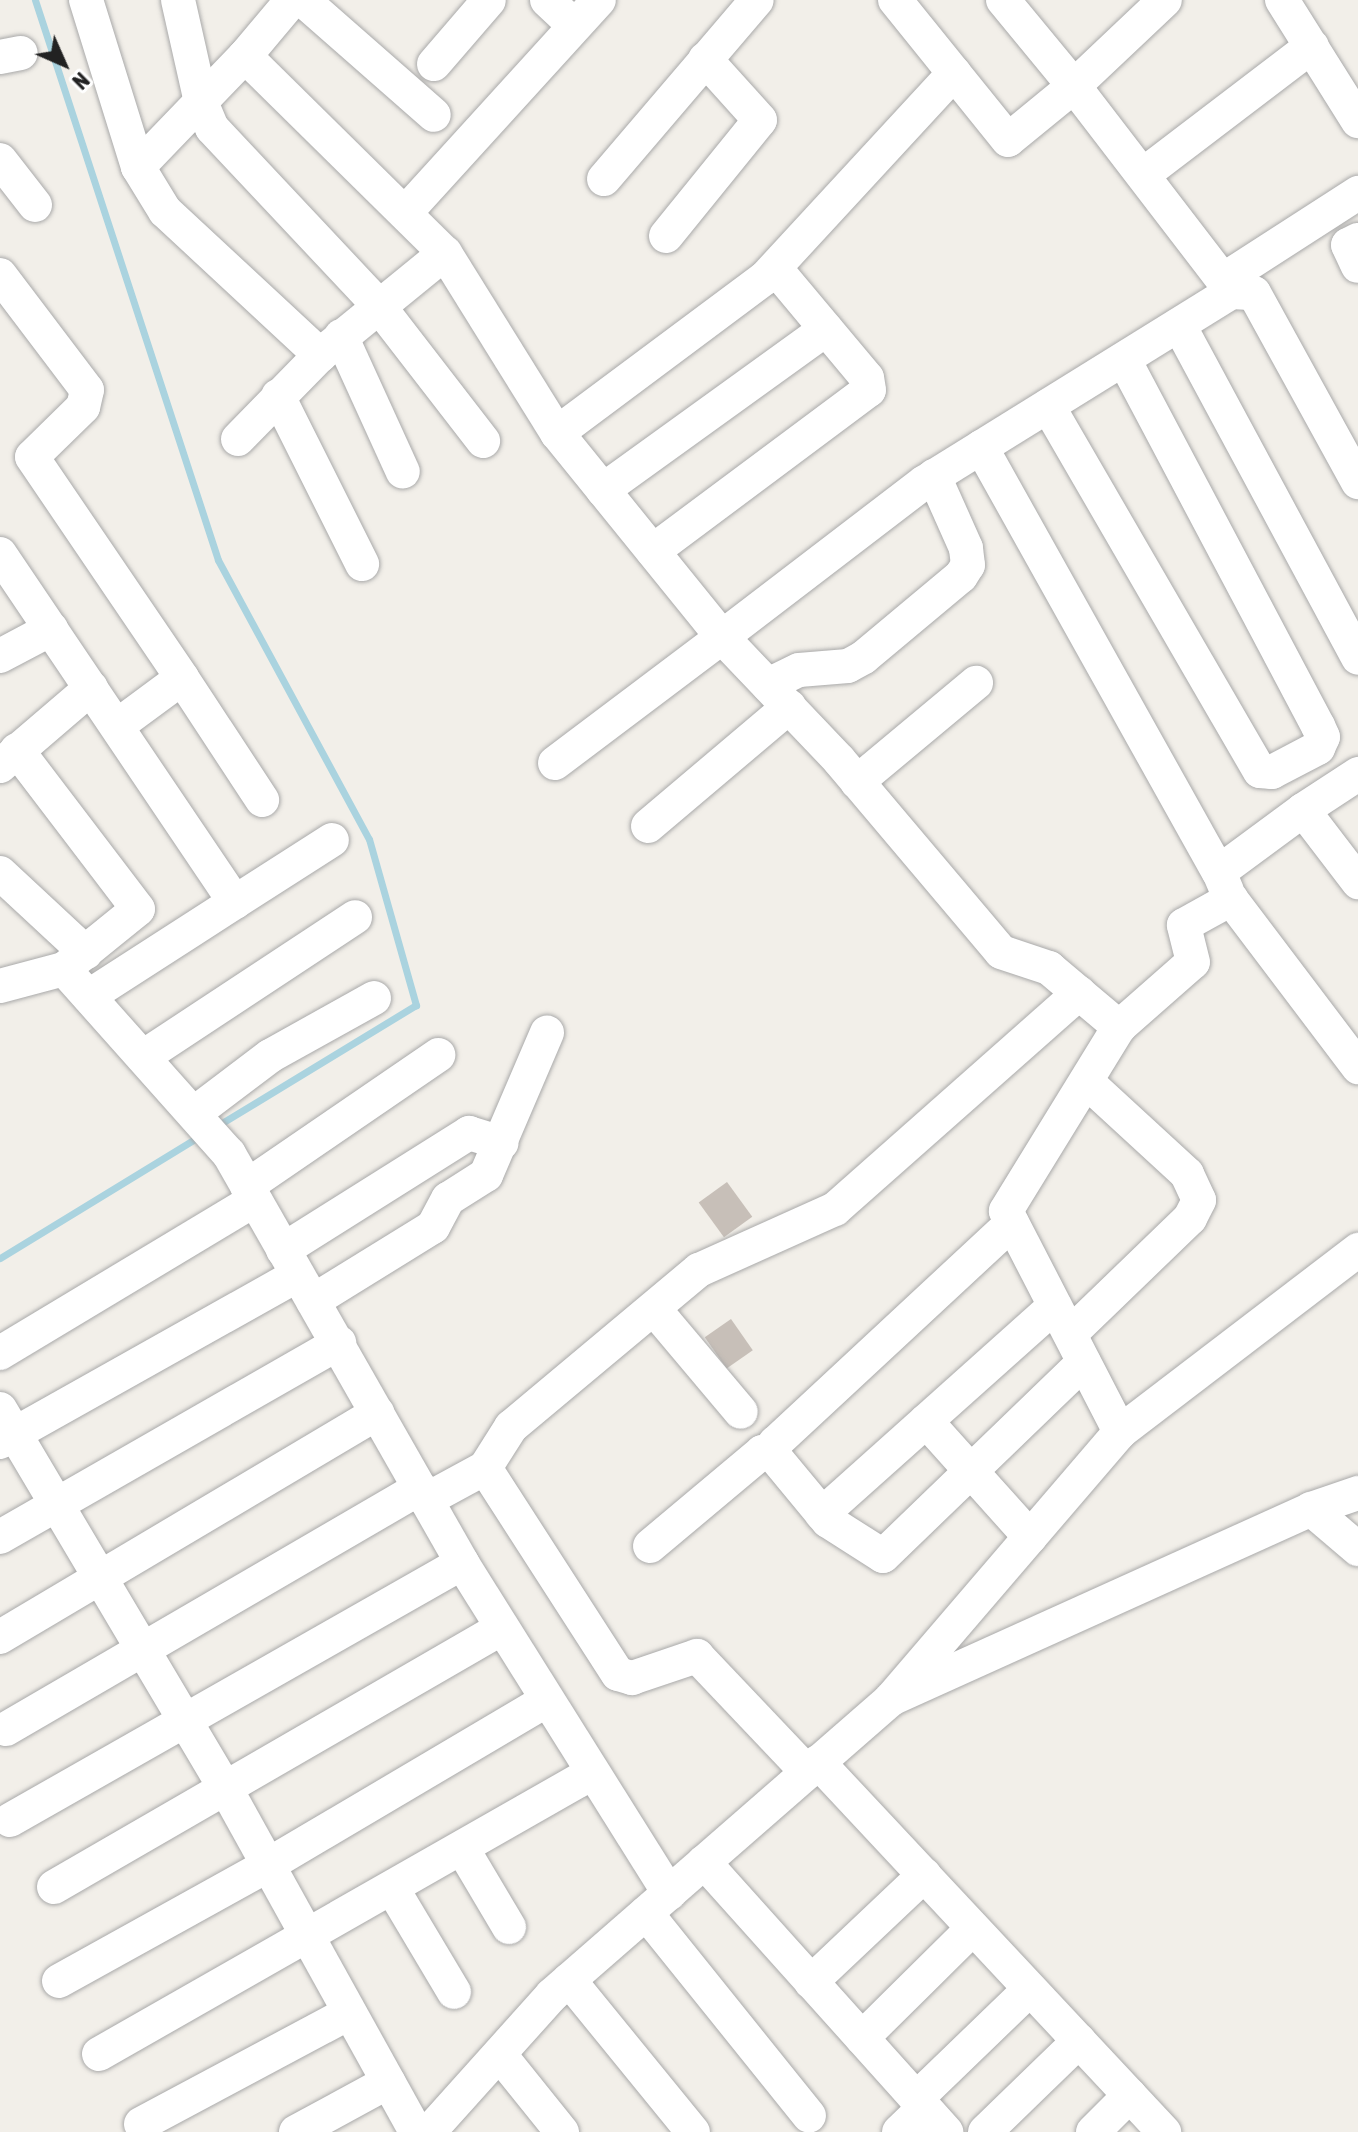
<!DOCTYPE html>
<html>
<head>
<meta charset="utf-8">
<style>
  body { margin:0 }
  #map { position:relative; width:1358px; height:2132px; overflow:hidden; background:#f2efe9; font-family:"Asap Condensed",sans-serif }
  div>[style] { position:absolute }
  .stream>* { height:7px; margin:-3.5px; padding:0 3.5px; transform-origin:3.5px; border-radius:3.5px; background:#aad3df }
  .building>* { inset:0; background:#c7bfb8; transform-origin:0 0 }
  .roads { filter:drop-shadow(0 0 2px #a9a9a9) drop-shadow(0 0 2px #a9a9a9) }
  .minor>* { height:34px; margin:-17px; padding:0 17px; transform-origin:17px; border-radius:17px; background:#fff }
  span { translate:-50% -50%; white-space:nowrap; text-align:center; line-height:1.15; -webkit-text-stroke:6px #fff; paint-order:stroke }
  .north { position:absolute; left:24px; top:24px; width:80px; height:80px; -webkit-text-stroke:6px #fff; paint-order:stroke; rotate:135deg; font-size:22px; font-weight:700; line-height:32px; text-align:center; color:#222 }
  .north::after { content:''; display:block; margin:auto; width:28px; height:36px; background:#222; clip-path:polygon(50% 0,100% 100%,50% 72%,0 100%) }
</style>
</head>
<body>
<div id="map">
  <div class="stream">
    <div style="left:35px;top:0;width:589px;rotate:71.9deg"></div>
    <div style="left:218px;top:560px;width:317px;rotate:61.6deg"></div>
    <div style="left:369px;top:839px;width:173px;rotate:74.2deg"></div>
    <div style="left:416px;top:1005px;width:233px;rotate:148.7deg"></div>
    <div style="left:0;top:1258px;width:234px;rotate:-31.4deg"></div>
  </div>
  <div class="building">
    <div style="left:727px;top:1182px;width:43px;height:35px;rotate:54deg"></div>
    <div style="left:731px;top:1319px;width:38px;height:32px;rotate:55deg"></div>
  </div>
  <div class="roads">
    <div class="minor">
      <div style="left:86px;top:0;width:175px;rotate:72.7deg"></div>
      <div style="left:138px;top:167px;width:154px;rotate:-46.1deg"></div>
      <div style="left:245px;top:56px;width:281px;rotate:44.6deg"></div>
      <div style="left:445px;top:253px;width:212px;rotate:58.1deg"></div>
      <div style="left:557px;top:433px;width:262px;rotate:51deg"></div>
      <div style="left:722px;top:637px;width:255px;rotate:-37.4deg"></div>
      <div style="left:925px;top:482px;width:361px;rotate:-31.8deg"></div>
      <div style="left:1232px;top:292px;width:260px;rotate:-127.5deg"></div>
      <div style="left:1074px;top:86px;width:85px;rotate:140.7deg"></div>
      <div style="left:1008px;top:140px;width:180px;rotate:-128.9deg"></div>
      <div style="left:178px;top:0;width:105px;rotate:77.3deg"></div>
      <div style="left:201px;top:102px;width:28px;rotate:67deg"></div>
      <div style="left:212px;top:128px;width:243px;rotate:46.8deg"></div>
      <div style="left:378px;top:305px;width:172px;rotate:52.3deg"></div>
      <div style="left:303px;top:0;width:174px;rotate:41.3deg"></div>
      <div style="left:547px;top:0;width:37px;rotate:43deg"></div>
      <div style="left:1003px;top:0;width:112px;rotate:50.5deg"></div>
      <div style="left:1074px;top:86px;width:125px;rotate:-43.4deg"></div>
      <div style="left:1282px;top:0;width:143px;rotate:57.9deg"></div>
      <div style="left:245px;top:56px;width:73px;rotate:-50deg"></div>
      <div style="left:0;top:57px;width:21px;rotate:-11deg"></div>
      <div style="left:434px;top:64px;width:84px;rotate:-49.3deg"></div>
      <div style="left:0;top:160px;width:57px;rotate:52.1deg"></div>
      <div style="left:138px;top:167px;width:52px;rotate:58.5deg"></div>
      <div style="left:165px;top:211px;width:212px;rotate:42.9deg"></div>
      <div style="left:1144px;top:174px;width:211px;rotate:-37.3deg"></div>
      <div style="left:604px;top:179px;width:235px;rotate:-49.5deg"></div>
      <div style="left:405px;top:213px;width:288px;rotate:-47.7deg"></div>
      <div style="left:666px;top:236px;width:149px;rotate:-51deg"></div>
      <div style="left:760px;top:120px;width:82px;rotate:-132deg"></div>
      <div style="left:1358px;top:240px;width:11px;rotate:153deg"></div>
      <div style="left:1348px;top:245px;width:23px;rotate:65deg"></div>
      <div style="left:0;top:275px;width:144px;rotate:52.9deg"></div>
      <div style="left:87px;top:390px;width:17px;rotate:103deg"></div>
      <div style="left:83px;top:407px;width:71px;rotate:135.6deg"></div>
      <div style="left:32px;top:457px;width:267px;rotate:55.8deg"></div>
      <div style="left:182px;top:678px;width:81px;rotate:143.6deg"></div>
      <div style="left:1223px;top:280px;width:161px;rotate:-32.8deg"></div>
      <div style="left:1232px;top:292px;width:22px;rotate:3deg"></div>
      <div style="left:1254px;top:293px;width:216px;rotate:61.2deg"></div>
      <div style="left:1179px;top:325px;width:378px;rotate:61.7deg"></div>
      <div style="left:341px;top:336px;width:149px;rotate:65.5deg"></div>
      <div style="left:278px;top:396px;width:188px;rotate:63.4deg"></div>
      <div style="left:1048px;top:406px;width:422px;rotate:59.9deg"></div>
      <div style="left:1260px;top:771px;width:12px;rotate:5deg"></div>
      <div style="left:1272px;top:772px;width:52px;rotate:-27.6deg"></div>
      <div style="left:1318px;top:748px;width:12px;rotate:-66deg"></div>
      <div style="left:1323px;top:737px;width:12px;rotate:-114deg"></div>
      <div style="left:1318px;top:726px;width:415px;rotate:-117.9deg"></div>
      <div style="left:557px;top:433px;width:259px;rotate:-36.7deg"></div>
      <div style="left:765px;top:278px;width:279px;rotate:-47.3deg"></div>
      <div style="left:238px;top:439px;width:117px;rotate:-45.7deg"></div>
      <div style="left:320px;top:355px;width:161px;rotate:-39.2deg"></div>
      <div style="left:981px;top:447px;width:487px;rotate:60.8deg"></div>
      <div style="left:603px;top:490px;width:275px;rotate:-35.8deg"></div>
      <div style="left:653px;top:551px;width:269px;rotate:-36.7deg"></div>
      <div style="left:869px;top:390px;width:12px;rotate:-99deg"></div>
      <div style="left:867px;top:378px;width:143px;rotate:-129.9deg"></div>
      <div style="left:0;top:554px;width:420px;rotate:56deg"></div>
      <div style="left:235px;top:902px;width:174px;rotate:147.2deg"></div>
      <div style="left:0;top:656px;width:58px;rotate:-27.9deg"></div>
      <div style="left:182px;top:678px;width:146px;rotate:56.7deg"></div>
      <div style="left:768px;top:685px;width:34px;rotate:-26deg"></div>
      <div style="left:799px;top:670px;width:49px;rotate:-4.7deg"></div>
      <div style="left:848px;top:666px;width:18px;rotate:-29deg"></div>
      <div style="left:864px;top:657px;width:126px;rotate:-39.9deg"></div>
      <div style="left:961px;top:576px;width:13px;rotate:-58deg"></div>
      <div style="left:968px;top:565px;width:17px;rotate:-97deg"></div>
      <div style="left:966px;top:548px;width:79px;rotate:-114deg"></div>
      <div style="left:555px;top:763px;width:209px;rotate:-37deg"></div>
      <div style="left:722px;top:637px;width:170px;rotate:46.4deg"></div>
      <div style="left:839px;top:760px;width:251px;rotate:49.8deg"></div>
      <div style="left:1001px;top:952px;width:51px;rotate:18.4deg"></div>
      <div style="left:1049px;top:968px;width:92px;rotate:40.1deg"></div>
      <div style="left:1119px;top:1027px;width:216px;rotate:121.6deg"></div>
      <div style="left:1006px;top:1211px;width:249px;rotate:62.7deg"></div>
      <div style="left:1120px;top:1432px;width:352px;rotate:130.6deg"></div>
      <div style="left:0;top:766px;width:120px;rotate:-40.6deg"></div>
      <div style="left:857px;top:782px;width:155px;rotate:-39.8deg"></div>
      <div style="left:1303px;top:810px;width:66px;rotate:-33.2deg"></div>
      <div style="left:648px;top:826px;width:185px;rotate:-40.2deg"></div>
      <div style="left:0;top:873px;width:117px;rotate:42.9deg"></div>
      <div style="left:1227px;top:891px;width:21px;rotate:-113deg"></div>
      <div style="left:1219px;top:872px;width:104px;rotate:-36.4deg"></div>
      <div style="left:1303px;top:810px;width:91px;rotate:52.6deg"></div>
      <div style="left:235px;top:902px;width:115px;rotate:-32.6deg"></div>
      <div style="left:64px;top:969px;width:248px;rotate:48.3deg"></div>
      <div style="left:229px;top:1154px;width:471px;rotate:60.3deg"></div>
      <div style="left:462px;top:1563px;width:390px;rotate:57.9deg"></div>
      <div style="left:0;top:986px;width:66px;rotate:-14.9deg"></div>
      <div style="left:64px;top:969px;width:95px;rotate:-39deg"></div>
      <div style="left:138px;top:909px;width:200px;rotate:-127.3deg"></div>
      <div style="left:1119px;top:1027px;width:98px;rotate:-41.3deg"></div>
      <div style="left:1193px;top:962px;width:38px;rotate:-104deg"></div>
      <div style="left:1184px;top:925px;width:54px;rotate:-29deg"></div>
      <div style="left:1231px;top:899px;width:211px;rotate:52.9deg"></div>
      <div style="left:143px;top:1057px;width:254px;rotate:-33.4deg"></div>
      <div style="left:196px;top:1112px;width:93px;rotate:-37.1deg"></div>
      <div style="left:270px;top:1056px;width:119px;rotate:-29.1deg"></div>
      <div style="left:247px;top:1186px;width:232px;rotate:-34.4deg"></div>
      <div style="left:1012px;top:1223px;width:323px;rotate:137.1deg"></div>
      <div style="left:775px;top:1443px;width:14px;rotate:90deg"></div>
      <div style="left:775px;top:1457px;width:83px;rotate:50.4deg"></div>
      <div style="left:828px;top:1521px;width:65px;rotate:32.5deg"></div>
      <div style="left:883px;top:1556px;width:279px;rotate:-44deg"></div>
      <div style="left:283px;top:1250px;width:220px;rotate:-32.2deg"></div>
      <div style="left:469px;top:1133px;width:34px;rotate:17deg"></div>
      <div style="left:313px;top:1301px;width:141px;rotate:-31.7deg"></div>
      <div style="left:433px;top:1227px;width:32px;rotate:-62deg"></div>
      <div style="left:448px;top:1199px;width:45px;rotate:-32.3deg"></div>
      <div style="left:486px;top:1175px;width:155px;rotate:-66.8deg"></div>
      <div style="left:655px;top:1310px;width:133px;rotate:49.9deg"></div>
      <div style="left:1070px;top:1334px;width:167px;rotate:-44deg"></div>
      <div style="left:1190px;top:1218px;width:20px;rotate:-63deg"></div>
      <div style="left:1199px;top:1200px;width:29px;rotate:-115deg"></div>
      <div style="left:1187px;top:1174px;width:137px;rotate:-137.4deg"></div>
      <div style="left:0;top:1353px;width:297px;rotate:-31deg"></div>
      <div style="left:0;top:1409px;width:442px;rotate:59.3deg"></div>
      <div style="left:226px;top:1789px;width:392px;rotate:61deg"></div>
      <div style="left:926px;top:1421px;width:156px;rotate:48.1deg"></div>
      <div style="left:1120px;top:1432px;width:300px;rotate:-37.4deg"></div>
      <div style="left:0;top:1442px;width:341px;rotate:-29.3deg"></div>
      <div style="left:485px;top:1468px;width:49px;rotate:-57.6deg"></div>
      <div style="left:511px;top:1427px;width:245px;rotate:-39.9deg"></div>
      <div style="left:699px;top:1270px;width:149px;rotate:-24.2deg"></div>
      <div style="left:835px;top:1209px;width:326px;rotate:-41.5deg"></div>
      <div style="left:426px;top:1500px;width:67px;rotate:-28.5deg"></div>
      <div style="left:485px;top:1468px;width:245px;rotate:57.2deg"></div>
      <div style="left:618px;top:1674px;width:15px;rotate:16deg"></div>
      <div style="left:632px;top:1678px;width:69px;rotate:-18.7deg"></div>
      <div style="left:697px;top:1656px;width:160px;rotate:46.5deg"></div>
      <div style="left:1311px;top:1509px;width:62px;rotate:40.4deg"></div>
      <div style="left:822px;top:1514px;width:312px;rotate:-41.8deg"></div>
      <div style="left:0;top:1537px;width:391px;rotate:-29.8deg"></div>
      <div style="left:650px;top:1546px;width:146px;rotate:-40deg"></div>
      <div style="left:762px;top:1452px;width:10px;rotate:-11deg"></div>
      <div style="left:0;top:1637px;width:439px;rotate:-30.7deg"></div>
      <div style="left:6px;top:1729px;width:479px;rotate:-30.2deg"></div>
      <div style="left:818px;top:1762px;width:507px;rotate:46.92deg"></div>
      <div style="left:10px;top:1820px;width:520px;rotate:-29.62deg"></div>
      <div style="left:462px;top:1848px;width:92px;rotate:59.3deg"></div>
      <div style="left:704px;top:1862px;width:363px;rotate:48.1deg"></div>
      <div style="left:54px;top:1887px;width:517px;rotate:-30.03deg"></div>
      <div style="left:392px;top:1888px;width:121px;rotate:59.2deg"></div>
      <div style="left:646px;top:1913px;width:260px;rotate:51.2deg"></div>
      <div style="left:569px;top:1980px;width:196px;rotate:50.8deg"></div>
      <div style="left:59px;top:1981px;width:239px;rotate:-29deg"></div>
      <div style="left:268px;top:1865px;width:324px;rotate:-30.6deg"></div>
      <div style="left:811px;top:1982px;width:156px;rotate:-43.4deg"></div>
      <div style="left:862px;top:2038px;width:156px;rotate:-44.7deg"></div>
      <div style="left:99px;top:2054px;width:567px;rotate:-29.68deg"></div>
      <div style="left:500px;top:2055px;width:99px;rotate:51.2deg"></div>
      <div style="left:916px;top:2099px;width:158px;rotate:-44deg"></div>
      <div style="left:141px;top:2124px;width:236px;rotate:-28.1deg"></div>
      <div style="left:296px;top:2132px;width:105px;rotate:-28.5deg"></div>
      <div style="left:429px;top:2132px;width:184px;rotate:-48.1deg"></div>
      <div style="left:552px;top:1995px;width:450px;rotate:-41.1deg"></div>
      <div style="left:891px;top:1699px;width:461px;rotate:-24.3deg"></div>
      <div style="left:1311px;top:1509px;width:50px;rotate:-18.8deg"></div>
      <div style="left:899px;top:2132px;width:35px;rotate:-44deg"></div>
      <div style="left:985px;top:2132px;width:131px;rotate:-44.1deg"></div>
      <div style="left:1093px;top:2132px;width:52px;rotate:-45deg"></div>
    </div>
  </div>
  <div class="north">N</div>
</div>
</body>
</html>
